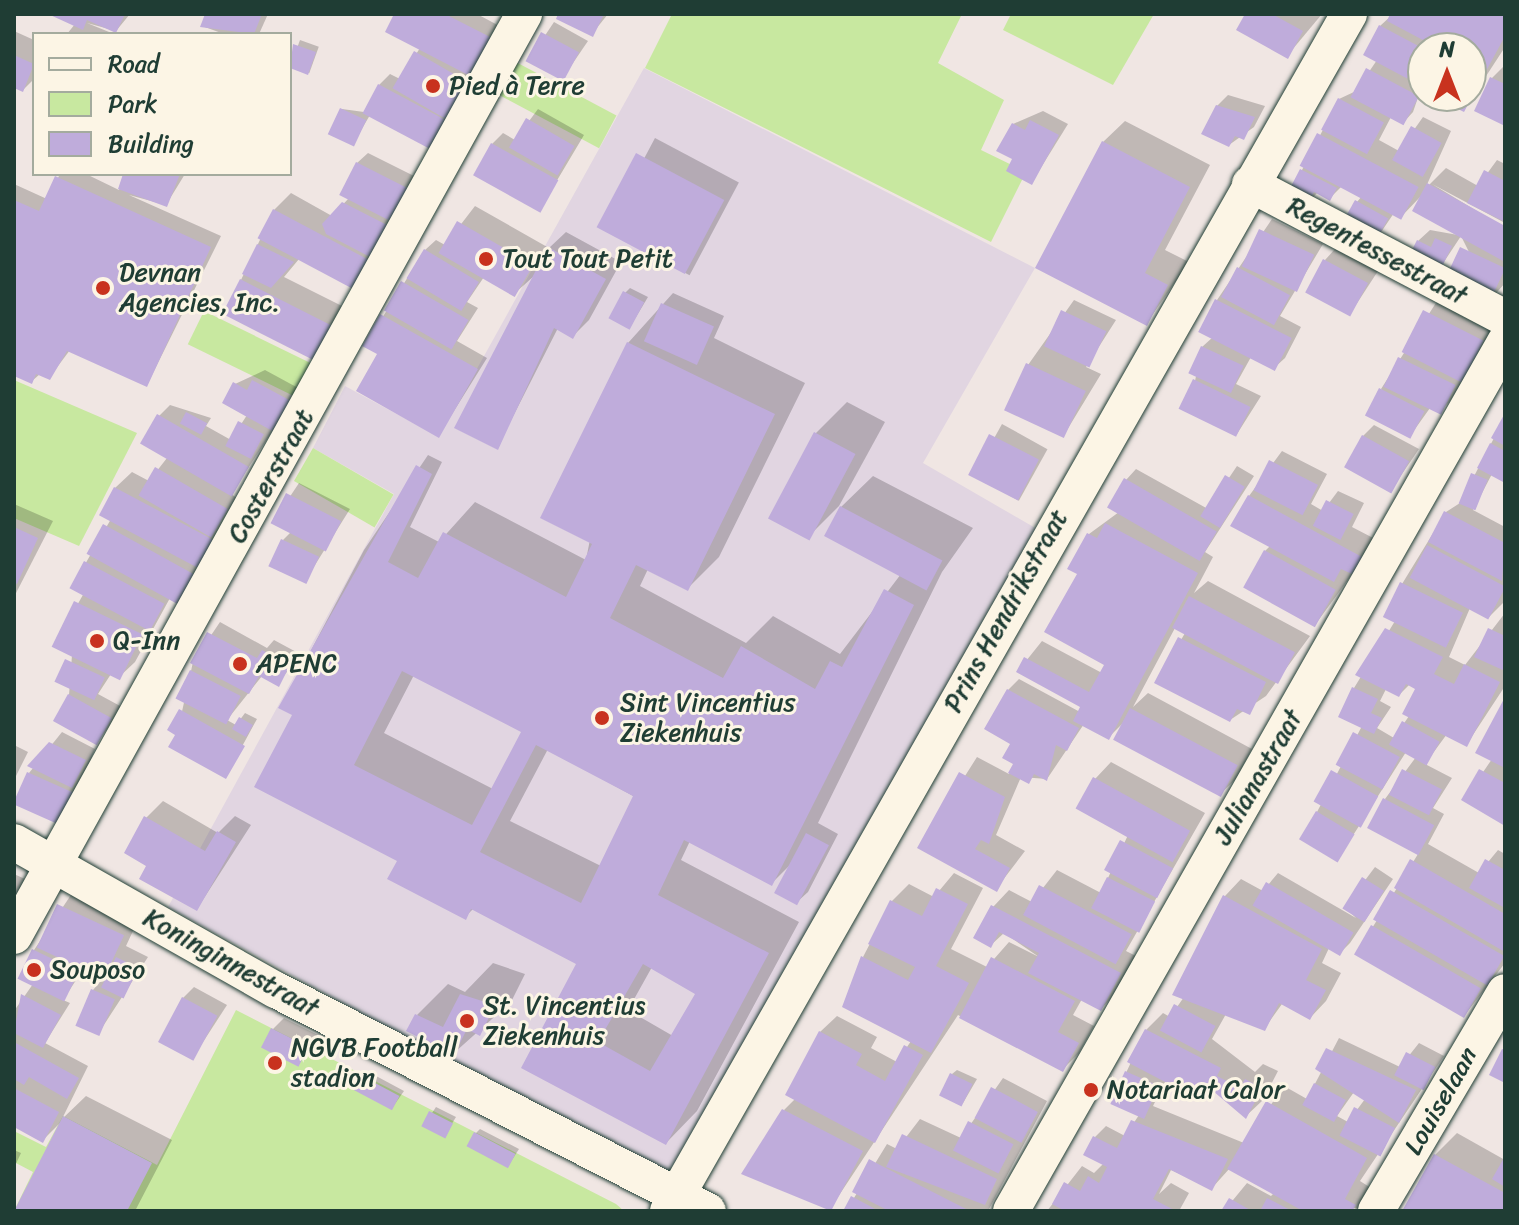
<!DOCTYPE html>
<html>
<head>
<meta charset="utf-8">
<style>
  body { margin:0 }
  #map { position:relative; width:1519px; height:1225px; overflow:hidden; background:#f0e6e3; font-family:Sriracha,sans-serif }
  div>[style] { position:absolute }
  .built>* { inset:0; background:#e1d5e1 }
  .green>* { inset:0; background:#c8e8a0; transform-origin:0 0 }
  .shadow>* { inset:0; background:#0003; transform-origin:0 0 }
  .building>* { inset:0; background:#bfacdb; transform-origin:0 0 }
  .roads { filter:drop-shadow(0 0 2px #1f3d34) drop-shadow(0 0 2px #1f3d34) }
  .minor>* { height:36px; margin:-18px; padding:0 18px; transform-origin:18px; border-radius:18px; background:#fcf5e5 }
  .dots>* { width:22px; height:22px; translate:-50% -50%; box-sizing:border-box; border:4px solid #fcf5e5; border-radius:50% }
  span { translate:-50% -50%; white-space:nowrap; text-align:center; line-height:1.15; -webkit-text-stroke:6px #fcf5e5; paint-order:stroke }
  .poi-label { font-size:26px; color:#1f3d34 }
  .left { translate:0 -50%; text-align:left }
  .street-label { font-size:26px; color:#1f3d34 }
  .frame { position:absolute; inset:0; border:16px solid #1f3d34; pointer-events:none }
  .legend { position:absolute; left:32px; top:32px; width:260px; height:144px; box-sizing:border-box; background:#fcf5e5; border:2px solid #a4ab9e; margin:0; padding:10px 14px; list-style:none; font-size:24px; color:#1f3d34 }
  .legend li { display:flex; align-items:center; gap:16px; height:40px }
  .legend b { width:40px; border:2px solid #a4ab9e }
  .north { position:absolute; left:1407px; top:32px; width:80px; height:80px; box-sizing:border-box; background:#fcf5e5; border:2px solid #a4ab9e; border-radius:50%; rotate:0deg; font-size:22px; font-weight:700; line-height:32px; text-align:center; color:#1f3d34 }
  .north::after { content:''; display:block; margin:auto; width:28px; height:36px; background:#c8321e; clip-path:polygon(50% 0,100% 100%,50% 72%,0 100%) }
</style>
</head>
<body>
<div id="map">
  <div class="built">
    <div style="clip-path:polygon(644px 68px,1035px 268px,923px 463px,1037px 529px,673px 1184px,168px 907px,394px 494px,313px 448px,345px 386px,439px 437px)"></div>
  </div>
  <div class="green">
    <div style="clip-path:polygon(672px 14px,962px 14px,938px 63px,1004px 100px,981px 150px,1026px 172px,991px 242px,645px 68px)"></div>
    <div style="clip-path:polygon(1011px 14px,1154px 14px,1113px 85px,1003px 30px)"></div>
    <div style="left:514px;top:61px;width:116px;height:37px;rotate:28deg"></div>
    <div style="left:204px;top:311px;width:119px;height:37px;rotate:26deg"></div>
    <div style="clip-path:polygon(14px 380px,137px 433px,79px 546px,14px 518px)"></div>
    <div style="left:313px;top:448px;width:93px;height:38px;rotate:30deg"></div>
    <div style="clip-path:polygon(236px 1010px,616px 1204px,624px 1211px,14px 1211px,33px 1172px,14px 1162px,14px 1131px,46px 1147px,63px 1116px,157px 1165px)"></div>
  </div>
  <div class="shadow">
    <div style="clip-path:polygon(53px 14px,130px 14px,116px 31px,87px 23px,114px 34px,67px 34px,75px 24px)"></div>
    <div style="clip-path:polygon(207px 14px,268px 14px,259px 34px,224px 34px,202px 26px)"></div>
    <div style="clip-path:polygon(397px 14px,477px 14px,505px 29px,446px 140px,370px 115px,353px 144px,330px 133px,342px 109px,364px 112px,379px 85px,390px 74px,400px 79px,420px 48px)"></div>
    <div style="clip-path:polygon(560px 14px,608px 14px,592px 34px)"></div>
    <div style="clip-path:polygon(1247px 14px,1322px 14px,1287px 56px)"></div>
    <div style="clip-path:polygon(1393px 14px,1505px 14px,1505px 47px,1464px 110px,1437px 96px,1471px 96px,1471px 48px,1434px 44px,1423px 48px,1423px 64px,1412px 77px,1423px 83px,1413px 112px,1403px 123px,1391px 117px,1379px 140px,1399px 151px,1423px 117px,1451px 131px,1425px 189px,1446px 168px,1478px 186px,1497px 160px,1505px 164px,1505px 223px,1432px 184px,1505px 228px,1505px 283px,1492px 298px,1461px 236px,1436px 274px,1418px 241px,1430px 230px,1458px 235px,1422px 195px,1401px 217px,1394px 213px,1375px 241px,1357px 202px,1362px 196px,1342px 186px,1330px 198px,1318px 192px,1306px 205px,1302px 170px,1339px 99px,1356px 91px,1377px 60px,1380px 26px)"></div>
    <div style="clip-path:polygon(554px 22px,588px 41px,562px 79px,528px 61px)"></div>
    <div style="clip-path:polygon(14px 31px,34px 40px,34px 79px,23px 90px,14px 86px)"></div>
    <div style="left:300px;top:40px;width:20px;height:28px;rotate:20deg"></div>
    <div style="clip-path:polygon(1505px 65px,1505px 123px,1492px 78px)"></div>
    <div style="clip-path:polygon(1228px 95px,1265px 106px,1254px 127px,1229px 145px,1217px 106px)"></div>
    <div style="clip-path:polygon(538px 109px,584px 135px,540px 209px,492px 144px,503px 133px,515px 140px)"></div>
    <div style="clip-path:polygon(1043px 111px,1068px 124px,1032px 182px,1015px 158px,1013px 124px)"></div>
    <div style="clip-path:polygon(1125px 121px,1210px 165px,1165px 250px,1189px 262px,1146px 324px,1103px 142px)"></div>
    <div style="left:655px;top:138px;width:95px;height:105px;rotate:28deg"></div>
    <div style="clip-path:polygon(368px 153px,422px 180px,372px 272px,299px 259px,284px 277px,350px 310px,333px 343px,241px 280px,274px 210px,291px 193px,332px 216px,349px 198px,357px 163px)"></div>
    <div style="clip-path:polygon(60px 174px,86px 174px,119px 190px,125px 174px,185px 174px,166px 205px,129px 195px,221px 236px,147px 385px,70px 350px,49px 378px,40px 374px,32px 381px,14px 374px,14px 184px,47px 199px)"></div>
    <div style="clip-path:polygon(475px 206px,549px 248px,566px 232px,621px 262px,589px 320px,573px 336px,558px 328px,497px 448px,534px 276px,514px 294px,484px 277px,467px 302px,478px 308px,457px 341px,487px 358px,439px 435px,380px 354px,365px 345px,425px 250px,436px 240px,445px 245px)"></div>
    <div style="clip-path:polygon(1272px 219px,1323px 244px,1280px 316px,1301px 327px,1285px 358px,1274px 368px,1251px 357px,1236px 384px,1261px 396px,1237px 434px,1195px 381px,1202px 347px,1213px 337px,1217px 300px)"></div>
    <div style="clip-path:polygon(1335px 249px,1378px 271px,1350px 314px,1325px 260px)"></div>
    <div style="clip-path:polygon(630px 288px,648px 297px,630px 327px,625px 293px)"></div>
    <div style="clip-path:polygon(evenodd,673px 293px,724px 316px,714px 338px,805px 383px,719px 557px,688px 588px,648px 569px,640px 586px,746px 643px,773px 616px,840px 654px,901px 574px,841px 507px,873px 476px,973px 528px,942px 572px,818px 823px,838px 834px,808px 892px,797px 902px,789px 866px,772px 883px,690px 841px,681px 860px,799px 922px,697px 1111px,666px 1143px,524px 1068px,579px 963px,474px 908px,465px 917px,399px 860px,294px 714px,281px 707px,364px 550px,428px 455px,442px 462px,410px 527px,439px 542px,475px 502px,586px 560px,628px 343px,673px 293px,414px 675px,524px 731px,493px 789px,384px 733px,414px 675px,673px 293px,548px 749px,635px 797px,601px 866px,510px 821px,548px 749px,673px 293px,652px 967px,698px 993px,673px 1036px,628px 1010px,652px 967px)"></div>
    <div style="clip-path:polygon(1441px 295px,1499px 324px,1450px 401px,1439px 412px,1430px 408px,1410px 436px,1381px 389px)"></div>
    <div style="clip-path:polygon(1074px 300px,1116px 320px,1086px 367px,1101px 374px,1064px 435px,1028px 365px)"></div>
    <div style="clip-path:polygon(265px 370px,300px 389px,231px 494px,237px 498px,223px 520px,232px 525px,218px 551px,170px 598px,135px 662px,118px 678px,111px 674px,98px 694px,122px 707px,98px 742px,69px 695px,72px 655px,54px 646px,84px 593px,72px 587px,111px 519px,115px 488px,132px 472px,149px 481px,167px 458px,159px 416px,170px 405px,211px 418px,206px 426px,231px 440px,247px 415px,235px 384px)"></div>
    <div style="clip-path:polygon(847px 402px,885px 422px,839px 506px,807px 538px,816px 433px)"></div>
    <div style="clip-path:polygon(evenodd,1505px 417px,1505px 481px,1492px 474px,1473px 510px,1505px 527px,1505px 601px,1488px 618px,1470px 608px,1449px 657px,1465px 665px,1505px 613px,1505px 686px,1467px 744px,1447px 734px,1425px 764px,1452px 778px,1433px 808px,1444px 814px,1428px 844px,1479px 873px,1498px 850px,1505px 854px,1505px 963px,1464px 1016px,1356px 954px,1418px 854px,1385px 799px,1416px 757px,1406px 752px,1338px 859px,1317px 812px,1362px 726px,1354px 688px,1395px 621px,1402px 584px,1446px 512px,1460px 503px,1505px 417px,1410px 684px,1418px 688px,1409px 716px,1394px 738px,1377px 728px,1391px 707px,1380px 701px,1386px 689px,1399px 695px,1410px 684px)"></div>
    <div style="left:1002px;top:424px;width:52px;height:59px;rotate:29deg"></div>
    <div style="clip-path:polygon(1374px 425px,1419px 449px,1391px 490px,1363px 436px)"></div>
    <div style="clip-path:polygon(1282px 451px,1327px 474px,1311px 504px,1323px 511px,1338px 491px,1364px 503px,1352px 527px,1377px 540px,1315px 625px,1265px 551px,1271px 545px,1249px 496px)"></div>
    <div style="clip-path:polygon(1237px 466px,1254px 476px,1205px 552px,1213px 557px,1194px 593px,1208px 581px,1310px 636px,1266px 696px,1230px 720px,1157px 682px,1185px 633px,1175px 628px,1133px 707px,1148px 693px,1252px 749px,1236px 779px,1219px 795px,1123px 723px,1109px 737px,1084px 724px,1047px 779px,1021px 777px,996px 835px,1025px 851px,996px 889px,920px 847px,977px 757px,1009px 774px,1016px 763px,1008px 690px,1019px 679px,1080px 712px,1083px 706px,1018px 671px,1042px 641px,1102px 673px,1107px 664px,1080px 574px,1089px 534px,1119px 512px,1126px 480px,1136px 469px,1208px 509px)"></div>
    <div style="clip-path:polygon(299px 483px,350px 509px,305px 581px,283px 540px,291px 532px,273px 522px)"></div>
    <div style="clip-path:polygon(14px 504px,53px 521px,14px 597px)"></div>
    <div style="clip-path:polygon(220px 622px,267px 648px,274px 640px,300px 654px,278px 684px,262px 676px,227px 720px,236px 725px,245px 713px,257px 719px,226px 776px,177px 734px,193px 662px)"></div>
    <div style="clip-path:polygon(1505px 701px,1505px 823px,1464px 800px,1492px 759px)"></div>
    <div style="clip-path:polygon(62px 732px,95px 749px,70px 812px,29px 773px)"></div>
    <div style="clip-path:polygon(14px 745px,28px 752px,14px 780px)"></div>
    <div style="clip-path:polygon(1111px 762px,1205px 813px,1126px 951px,1136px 956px,1117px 992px,1101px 1009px,1082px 999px,1073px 1015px,1094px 1026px,1079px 1053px,1063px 1069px,958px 1015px,830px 1209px,784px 1110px,796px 1098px,820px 1032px,837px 1016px,877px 1037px,871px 1048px,897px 1062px,911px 1041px,863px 957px,892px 901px,909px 884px,934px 897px,954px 873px,983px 888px,951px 949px,987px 967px,1009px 942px,1039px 957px,1004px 933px,991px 945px,993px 907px,1009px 890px,1032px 902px,1057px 870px,1101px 893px,1128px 835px,1095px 779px)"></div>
    <div style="clip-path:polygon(163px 801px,218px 833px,235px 816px,251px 825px,197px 909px,149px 866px,146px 818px)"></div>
    <div style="clip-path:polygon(evenodd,1375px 867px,1393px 879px,1350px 943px,1339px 954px,1329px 948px,1322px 963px,1341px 973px,1326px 1001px,1310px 1018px,1282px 1004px,1264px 1029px,1226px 1014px,1212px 1039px,1255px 1072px,1263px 1064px,1278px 1071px,1263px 1100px,1246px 1116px,1213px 1090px,1192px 1093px,1166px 1080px,1153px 1106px,1244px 1143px,1284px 1086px,1307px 1099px,1339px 1038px,1400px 1067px,1419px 1043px,1444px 1056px,1360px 1181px,1371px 1188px,1360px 1208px,1224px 1211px,1247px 1183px,1271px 1196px,1276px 1191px,1230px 1168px,1212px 1188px,1171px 1170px,1159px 1194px,1171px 1183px,1189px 1193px,1179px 1211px,1047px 1211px,1082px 1166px,1094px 1173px,1104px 1163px,1095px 1137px,1106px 1126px,1125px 1136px,1139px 1115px,1112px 1103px,1146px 1030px,1163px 1013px,1170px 1017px,1184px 997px,1190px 963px,1225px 896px,1241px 879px,1263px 891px,1278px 873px,1356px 918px,1345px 907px,1375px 867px,1354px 1092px,1365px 1099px,1348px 1122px,1337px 1116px,1354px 1092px)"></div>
    <div style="clip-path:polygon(14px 874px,25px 879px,14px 902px)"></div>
    <div style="clip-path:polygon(75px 889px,139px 918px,126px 946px,148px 957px,98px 1034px,93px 990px,112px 968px,103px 977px,84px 968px,63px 1000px,70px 1003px,45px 1043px,88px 1066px,62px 1119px,86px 1096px,172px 1140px,135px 1211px,15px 1211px,61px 1122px,43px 1140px,14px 1125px,14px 1011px,33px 984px,34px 950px)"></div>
    <div style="clip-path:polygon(493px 963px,525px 974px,511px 1002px,454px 1053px,417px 1015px,448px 984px,465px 992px)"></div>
    <div style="clip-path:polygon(194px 987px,227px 1005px,192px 1059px,183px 998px)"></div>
    <div style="clip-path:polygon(284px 1018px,318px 1035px,298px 1065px,273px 1029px)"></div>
    <div style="clip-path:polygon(365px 1070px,404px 1091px,392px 1108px,360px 1075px)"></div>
    <div style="clip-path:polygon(957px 1070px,977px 1079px,963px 1103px,952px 1074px)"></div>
    <div style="clip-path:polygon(1003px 1078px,1047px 1101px,988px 1211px,846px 1211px,887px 1144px,897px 1149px,920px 1119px,961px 1138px)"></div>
    <div style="clip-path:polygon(436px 1107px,456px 1117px,445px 1135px,424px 1125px)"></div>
    <div style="clip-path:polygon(480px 1129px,519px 1149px,508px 1166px,475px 1134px)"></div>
    <div style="clip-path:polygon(1457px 1133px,1505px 1160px,1505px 1211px,1405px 1211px,1435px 1155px)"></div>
    <div style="clip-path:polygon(14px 1150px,21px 1153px,14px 1168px)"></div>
  </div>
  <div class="building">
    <div style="clip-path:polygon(48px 14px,125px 14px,116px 33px,87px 20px,83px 30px)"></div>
    <div style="clip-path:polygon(205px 14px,262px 14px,254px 34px,200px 27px)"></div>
    <div style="clip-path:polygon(394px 14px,445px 14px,496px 40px,476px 79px,385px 32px)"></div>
    <div style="clip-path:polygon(558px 14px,604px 14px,593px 37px,556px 19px)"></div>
    <div style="clip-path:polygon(1245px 14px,1272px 14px,1303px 31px,1288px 59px,1236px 30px)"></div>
    <div style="clip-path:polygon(1390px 14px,1505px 14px,1505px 36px,1485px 73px,1471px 66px,1471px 48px,1438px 48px,1387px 21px)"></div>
    <div style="left:1379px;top:25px;width:50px;height:34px;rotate:28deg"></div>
    <div style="left:541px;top:32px;width:43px;height:33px;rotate:28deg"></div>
    <div style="clip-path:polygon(293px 44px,316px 52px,308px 75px,290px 68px)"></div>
    <div style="left:414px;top:51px;width:67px;height:43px;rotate:30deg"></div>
    <div style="clip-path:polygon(14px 55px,34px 64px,23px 92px,14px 88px)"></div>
    <div style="left:1366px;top:68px;width:60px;height:33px;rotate:28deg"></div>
    <div style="clip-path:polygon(1471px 77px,1480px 82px,1464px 112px,1432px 96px,1471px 96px)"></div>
    <div style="clip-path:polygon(1490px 77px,1505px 84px,1505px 126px,1474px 111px)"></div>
    <div style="left:378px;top:84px;width:84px;height:33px;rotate:28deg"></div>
    <div style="left:1338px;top:98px;width:52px;height:36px;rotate:28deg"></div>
    <div style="clip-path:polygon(1216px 105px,1255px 117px,1244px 140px,1235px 136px,1229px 147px,1201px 134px)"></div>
    <div style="left:340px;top:108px;width:29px;height:29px;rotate:25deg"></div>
    <div style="left:526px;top:118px;width:56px;height:34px;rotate:30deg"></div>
    <div style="clip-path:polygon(1030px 120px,1059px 135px,1032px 185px,1006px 171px,1012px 159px,996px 151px,1012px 123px,1025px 130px)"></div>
    <div style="left:1411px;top:126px;width:35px;height:39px;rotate:29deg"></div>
    <div style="left:1317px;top:133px;width:115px;height:37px;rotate:28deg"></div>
    <div style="clip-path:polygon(1102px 141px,1190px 187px,1145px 273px,1168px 285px,1147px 326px,1035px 268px)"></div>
    <div style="left:491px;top:143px;width:77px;height:37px;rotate:29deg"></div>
    <div style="left:636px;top:153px;width:100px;height:84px;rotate:28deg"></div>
    <div style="left:356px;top:162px;width:63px;height:37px;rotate:27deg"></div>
    <div style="clip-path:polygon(1300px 169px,1337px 188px,1330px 201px,1314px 192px,1306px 207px,1286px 196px)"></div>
    <div style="clip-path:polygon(1484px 170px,1505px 181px,1505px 222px,1467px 203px)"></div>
    <div style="clip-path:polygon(123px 174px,180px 174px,167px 207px,118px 189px)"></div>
    <div style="clip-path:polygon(55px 176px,211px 247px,147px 387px,67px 351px,50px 380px,36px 374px,32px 384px,14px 376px,14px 200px,39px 211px)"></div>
    <div style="clip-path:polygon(1427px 183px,1505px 226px,1505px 262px,1412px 211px)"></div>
    <div style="left:1355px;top:200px;width:38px;height:29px;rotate:29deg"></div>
    <div style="clip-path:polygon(342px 202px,391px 227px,374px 259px,326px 234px,322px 224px)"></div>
    <div style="left:273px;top:209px;width:112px;height:33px;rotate:28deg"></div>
    <div style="left:457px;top:221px;width:88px;height:37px;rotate:30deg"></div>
    <div style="left:1259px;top:229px;width:61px;height:41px;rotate:25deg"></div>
    <div style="clip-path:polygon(1435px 238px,1452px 246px,1437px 277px,1406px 262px,1417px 240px,1431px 247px)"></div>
    <div style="clip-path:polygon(257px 244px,294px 262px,271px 288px,242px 274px)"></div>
    <div style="clip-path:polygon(548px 247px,606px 279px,573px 339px,554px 328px,498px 450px,454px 428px)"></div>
    <div style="left:1460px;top:247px;width:50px;height:35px;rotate:25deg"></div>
    <div style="left:424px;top:249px;width:64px;height:34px;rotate:31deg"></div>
    <div style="left:1323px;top:259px;width:51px;height:38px;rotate:28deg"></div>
    <div style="left:1237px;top:267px;width:60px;height:34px;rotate:28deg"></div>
    <div style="left:240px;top:279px;width:106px;height:39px;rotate:27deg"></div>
    <div style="left:401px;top:281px;width:78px;height:34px;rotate:30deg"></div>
    <div style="left:623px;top:291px;width:24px;height:31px;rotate:28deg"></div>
    <div style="left:1215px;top:299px;width:86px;height:37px;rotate:27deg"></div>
    <div style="left:661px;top:303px;width:58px;height:42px;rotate:24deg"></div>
    <div style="left:1061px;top:310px;width:50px;height:40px;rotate:25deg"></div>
    <div style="left:1423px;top:310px;width:68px;height:47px;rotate:27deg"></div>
    <div style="clip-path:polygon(380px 314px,478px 369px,439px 438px,356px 391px,377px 354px,362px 346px)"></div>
    <div style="clip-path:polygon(evenodd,627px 342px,775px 414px,688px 591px,636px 565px,610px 618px,723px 678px,741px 646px,815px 689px,830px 661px,842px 667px,884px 589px,914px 605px,772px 886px,684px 840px,658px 895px,769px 953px,666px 1145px,521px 1068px,576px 964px,471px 909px,466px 920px,387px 879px,397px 861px,254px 787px,292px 715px,278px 708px,416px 465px,432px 474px,388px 562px,418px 578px,443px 532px,566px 597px,592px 544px,540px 518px,627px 342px,402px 671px,521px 732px,472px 825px,354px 765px,402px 671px,627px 342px,536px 745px,633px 796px,581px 903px,480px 852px,536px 745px,627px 342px,643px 964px,695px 994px,650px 1071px,598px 1042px,643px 964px)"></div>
    <div style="left:1201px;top:346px;width:47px;height:30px;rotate:25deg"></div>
    <div style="left:1398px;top:357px;width:64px;height:33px;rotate:26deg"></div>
    <div style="left:1026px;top:363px;width:66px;height:52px;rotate:25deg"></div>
    <div style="left:1193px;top:379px;width:64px;height:33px;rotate:26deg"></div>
    <div style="clip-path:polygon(252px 380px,291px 401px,274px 432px,222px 403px,233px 382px,247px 390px)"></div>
    <div style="left:1379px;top:388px;width:51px;height:31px;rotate:27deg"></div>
    <div style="left:186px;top:412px;width:24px;height:13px;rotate:28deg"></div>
    <div style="clip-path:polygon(1505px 413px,1505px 446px,1491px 438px)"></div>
    <div style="left:157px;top:414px;width:106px;height:34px;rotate:30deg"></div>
    <div style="left:238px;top:421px;width:29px;height:28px;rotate:27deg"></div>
    <div style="left:814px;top:432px;width:47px;height:98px;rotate:28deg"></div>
    <div style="left:989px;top:434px;width:56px;height:46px;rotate:27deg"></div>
    <div style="left:1362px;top:435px;width:54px;height:37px;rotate:29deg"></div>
    <div style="clip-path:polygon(1490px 443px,1505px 451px,1505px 483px,1477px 468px)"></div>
    <div style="left:1269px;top:460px;width:55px;height:34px;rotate:27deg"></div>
    <div style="left:155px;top:467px;width:84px;height:33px;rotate:30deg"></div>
    <div style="left:1471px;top:473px;width:18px;height:33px;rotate:22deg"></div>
    <div style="left:1225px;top:475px;width:23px;height:48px;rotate:31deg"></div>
    <div style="left:1124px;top:478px;width:107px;height:34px;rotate:30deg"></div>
    <div style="left:114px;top:487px;width:117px;height:32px;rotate:28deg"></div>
    <div style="left:286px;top:493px;width:62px;height:34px;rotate:27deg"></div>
    <div style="clip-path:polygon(1248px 495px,1362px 557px,1352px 574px,1341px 569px,1334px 582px,1230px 526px)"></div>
    <div style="left:1326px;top:500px;width:31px;height:29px;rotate:27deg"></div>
    <div style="left:840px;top:506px;width:116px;height:34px;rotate:28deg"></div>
    <div style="clip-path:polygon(1444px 511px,1505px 543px,1502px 581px,1428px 542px)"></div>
    <div style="clip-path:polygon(1105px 523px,1198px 573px,1109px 740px,1073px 721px,1080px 707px,1016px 672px,1024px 657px,1089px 692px,1104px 665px,1044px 632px,1077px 574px,1067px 569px,1087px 533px,1097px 538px)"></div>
    <div style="left:103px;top:524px;width:107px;height:34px;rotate:29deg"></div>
    <div style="clip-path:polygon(14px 527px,38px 538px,17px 584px,14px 582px)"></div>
    <div style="left:281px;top:539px;width:42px;height:30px;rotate:25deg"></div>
    <div style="left:1427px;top:545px;width:89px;height:37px;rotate:28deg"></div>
    <div style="left:1264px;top:550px;width:82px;height:43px;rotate:29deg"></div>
    <div style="left:84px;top:561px;width:91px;height:31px;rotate:28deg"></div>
    <div style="left:1400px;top:582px;width:70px;height:39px;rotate:26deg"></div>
    <div style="left:1189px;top:596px;width:120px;height:36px;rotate:28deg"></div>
    <div style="left:74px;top:601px;width:76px;height:51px;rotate:26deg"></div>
    <div style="clip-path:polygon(1385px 628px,1443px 657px,1434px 674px,1454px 684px,1464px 664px,1500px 682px,1467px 747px,1402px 714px,1415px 689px,1406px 684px,1399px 697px,1355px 675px)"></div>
    <div style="clip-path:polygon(1488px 628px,1505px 636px,1505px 671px,1474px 657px)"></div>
    <div style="clip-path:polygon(207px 632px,257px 658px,262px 650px,290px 665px,279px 687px,259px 676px,249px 694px,190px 663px)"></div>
    <div style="clip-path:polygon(1178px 637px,1266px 682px,1250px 715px,1237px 709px,1230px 722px,1154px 683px)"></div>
    <div style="left:65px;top:659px;width:44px;height:25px;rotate:25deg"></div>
    <div style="left:190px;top:670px;width:57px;height:32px;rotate:27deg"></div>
    <div style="clip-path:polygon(1352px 687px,1378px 699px,1371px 713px,1382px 718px,1374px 734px,1338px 717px)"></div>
    <div style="clip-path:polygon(1007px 689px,1079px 728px,1067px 751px,1056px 745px,1047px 781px,1034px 774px,1029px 784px,1008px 773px,1013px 764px,1002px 758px,1010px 744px,984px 729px)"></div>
    <div style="left:68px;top:694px;width:50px;height:31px;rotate:29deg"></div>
    <div style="clip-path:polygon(1505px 697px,1505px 768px,1475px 753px)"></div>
    <div style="left:1130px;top:708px;width:122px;height:36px;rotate:28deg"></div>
    <div style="clip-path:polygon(179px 709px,245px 746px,226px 779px,168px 747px,175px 735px,167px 730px)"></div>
    <div style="left:239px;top:717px;width:16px;height:14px;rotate:30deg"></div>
    <div style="left:1402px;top:721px;width:43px;height:27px;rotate:29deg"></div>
    <div style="left:1353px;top:732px;width:53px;height:37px;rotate:28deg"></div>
    <div style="clip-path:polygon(49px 742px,86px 760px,72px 788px,27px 766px)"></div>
    <div style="left:1402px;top:769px;width:45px;height:29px;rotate:27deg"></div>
    <div style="clip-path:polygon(1479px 769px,1505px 783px,1505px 826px,1461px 800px)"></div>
    <div style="left:1331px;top:770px;width:54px;height:36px;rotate:29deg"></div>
    <div style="left:27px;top:772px;width:51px;height:35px;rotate:24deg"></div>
    <div style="clip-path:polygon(959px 772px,1005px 797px,989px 844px,981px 840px,975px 849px,1010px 868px,997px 892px,917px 848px)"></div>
    <div style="left:1093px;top:777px;width:111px;height:36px;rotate:29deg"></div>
    <div style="left:1383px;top:798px;width:58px;height:34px;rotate:28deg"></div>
    <div style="left:1316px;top:811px;width:45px;height:33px;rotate:31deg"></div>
    <div style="clip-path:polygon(144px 816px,205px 851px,217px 831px,236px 842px,197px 911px,139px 879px,146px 866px,124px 853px)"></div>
    <div style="left:806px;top:833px;width:26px;height:68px;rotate:28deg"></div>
    <div style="left:1120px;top:840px;width:60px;height:34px;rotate:28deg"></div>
    <div style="clip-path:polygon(1410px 859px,1505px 914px,1505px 952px,1394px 888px)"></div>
    <div style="clip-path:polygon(1485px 859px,1505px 870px,1505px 908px,1469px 888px)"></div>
    <div style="left:1107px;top:877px;width:54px;height:35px;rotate:27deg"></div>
    <div style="left:1362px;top:877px;width:26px;height:37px;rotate:32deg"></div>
    <div style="left:1266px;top:882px;width:101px;height:27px;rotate:30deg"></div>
    <div style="left:1039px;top:885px;width:105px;height:34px;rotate:28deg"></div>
    <div style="clip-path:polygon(936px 888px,968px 904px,936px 966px,969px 983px,931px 1053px,842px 1007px,861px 956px,908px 980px,915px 967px,868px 944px,890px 900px,922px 916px)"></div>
    <div style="left:1390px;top:890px;width:132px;height:34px;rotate:30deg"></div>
    <div style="clip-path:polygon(1223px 895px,1322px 949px,1306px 980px,1326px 990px,1310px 1020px,1279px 1003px,1265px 1031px,1172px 995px)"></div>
    <div style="left:57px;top:904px;width:74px;height:48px;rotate:25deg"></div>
    <div style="clip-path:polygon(991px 905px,1121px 973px,1101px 1011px,1028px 973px,1039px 953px,999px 932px,991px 948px,973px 938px)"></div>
    <div style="left:1371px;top:925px;width:127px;height:34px;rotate:30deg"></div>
    <div style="left:32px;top:949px;width:52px;height:33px;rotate:26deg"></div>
    <div style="left:116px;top:957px;width:25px;height:34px;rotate:26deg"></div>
    <div style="clip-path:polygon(991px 957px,1075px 1001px,1058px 1032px,1079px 1043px,1063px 1072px,959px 1018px)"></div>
    <div style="left:91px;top:989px;width:26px;height:40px;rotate:23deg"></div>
    <div style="clip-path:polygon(21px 994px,61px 1015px,43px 1048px,14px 1033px)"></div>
    <div style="clip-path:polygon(460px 994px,495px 1005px,480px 1036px,467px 1029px,454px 1055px,406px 1031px,415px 1014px,443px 1027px)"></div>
    <div style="left:182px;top:997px;width:40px;height:51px;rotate:28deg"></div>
    <div style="left:1174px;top:1004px;width:47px;height:30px;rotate:28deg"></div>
    <div style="left:271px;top:1028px;width:42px;height:22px;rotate:27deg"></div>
    <div style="clip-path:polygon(1145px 1029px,1221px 1068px,1217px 1076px,1240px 1088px,1245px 1079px,1262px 1088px,1246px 1119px,1213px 1091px,1196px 1089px,1192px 1096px,1127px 1062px)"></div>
    <div style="clip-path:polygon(819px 1031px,862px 1054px,856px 1065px,885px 1081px,904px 1045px,923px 1055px,875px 1143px,785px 1095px)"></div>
    <div style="clip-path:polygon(14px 1042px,79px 1078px,67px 1099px,29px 1077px,24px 1085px,14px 1079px)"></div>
    <div style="clip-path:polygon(1326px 1048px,1416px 1090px,1399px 1123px,1315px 1069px)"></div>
    <div style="clip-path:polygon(1502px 1049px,1505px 1050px,1505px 1083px,1489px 1075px)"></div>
    <div style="left:1406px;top:1052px;width:33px;height:26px;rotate:27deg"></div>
    <div style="left:1125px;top:1071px;width:37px;height:36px;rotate:24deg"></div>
    <div style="left:950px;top:1073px;width:25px;height:25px;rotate:26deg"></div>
    <div style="left:358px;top:1074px;width:47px;height:16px;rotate:28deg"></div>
    <div style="left:1314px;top:1083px;width:36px;height:25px;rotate:28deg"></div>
    <div style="left:991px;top:1087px;width:53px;height:35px;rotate:28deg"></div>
    <div style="clip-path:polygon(14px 1088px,59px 1112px,43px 1143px,14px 1127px)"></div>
    <div style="clip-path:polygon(1266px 1101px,1367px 1158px,1345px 1199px,1356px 1205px,1352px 1211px,1303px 1211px,1227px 1169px)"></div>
    <div style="left:1354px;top:1107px;width:46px;height:32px;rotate:27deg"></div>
    <div style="clip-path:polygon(782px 1109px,863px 1151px,831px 1211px,741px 1174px)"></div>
    <div style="left:429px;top:1111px;width:27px;height:17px;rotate:27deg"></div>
    <div style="clip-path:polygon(63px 1116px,152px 1163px,127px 1211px,14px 1211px)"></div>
    <div style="clip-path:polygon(1131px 1120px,1228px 1159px,1212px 1191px,1169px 1169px,1153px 1199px,1176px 1211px,1065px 1211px,1052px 1204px,1064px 1182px,1080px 1191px,1088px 1176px,1099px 1183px,1107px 1167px,1083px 1155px,1093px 1136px,1117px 1148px)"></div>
    <div style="left:968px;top:1121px;width:51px;height:33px;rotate:27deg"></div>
    <div style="left:474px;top:1132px;width:47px;height:16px;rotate:28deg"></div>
    <div style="clip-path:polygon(902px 1134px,997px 1179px,985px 1205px,886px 1167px)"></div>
    <div style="clip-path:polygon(1434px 1154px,1505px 1193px,1505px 1211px,1402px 1211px)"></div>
    <div style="clip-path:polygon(1505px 1156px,1505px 1187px,1492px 1179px)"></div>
    <div style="clip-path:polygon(869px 1159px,880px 1165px,970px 1211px,889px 1211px,852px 1192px)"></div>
    <div style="clip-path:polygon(851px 1196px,879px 1211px,843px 1211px)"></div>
    <div style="clip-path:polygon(1229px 1198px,1252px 1211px,1221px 1211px)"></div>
    <div style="clip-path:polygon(1267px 1198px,1292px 1211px,1260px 1211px)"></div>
  </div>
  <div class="roads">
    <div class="minor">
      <div style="left:1250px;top:184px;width:288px;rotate:27.7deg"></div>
      <div style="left:14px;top:842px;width:301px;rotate:29.5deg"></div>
      <div style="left:276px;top:990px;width:485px;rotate:27.1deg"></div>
      <div style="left:14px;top:936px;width:1054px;rotate:-61.05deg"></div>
      <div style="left:668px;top:1211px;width:1377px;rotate:-60.36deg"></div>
      <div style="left:1011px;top:1211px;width:1000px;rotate:-60.38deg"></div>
      <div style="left:1376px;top:1211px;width:254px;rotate:-59.5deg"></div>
    </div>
  </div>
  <div class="dots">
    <div style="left:433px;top:86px;background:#c8321e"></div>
    <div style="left:486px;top:259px;background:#c8321e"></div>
    <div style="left:103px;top:288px;background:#c8321e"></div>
    <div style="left:97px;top:641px;background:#c8321e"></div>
    <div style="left:240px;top:664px;background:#c8321e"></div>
    <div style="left:602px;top:718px;background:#c8321e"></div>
    <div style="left:34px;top:970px;background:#c8321e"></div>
    <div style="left:467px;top:1021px;background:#c8321e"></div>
    <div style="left:275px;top:1063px;background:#c8321e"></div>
    <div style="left:1091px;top:1090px;background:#c8321e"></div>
  </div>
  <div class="poi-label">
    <span class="left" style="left:449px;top:86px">Pied à Terre</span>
    <span class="left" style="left:502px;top:259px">Tout Tout Petit</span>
    <span class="left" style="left:119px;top:288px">Devnan<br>Agencies, Inc.</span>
    <span class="left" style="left:113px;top:641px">Q-Inn</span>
    <span class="left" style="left:256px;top:664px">APENC</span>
    <span class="left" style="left:620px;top:718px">Sint Vincentius<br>Ziekenhuis</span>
    <span class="left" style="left:50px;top:970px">Souposo</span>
    <span class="left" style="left:483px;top:1021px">St. Vincentius<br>Ziekenhuis</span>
    <span class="left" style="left:291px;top:1063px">NGVB Football<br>stadion</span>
    <span class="left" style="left:1107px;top:1090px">Notariaat Calor</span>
  </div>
  <div class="street-label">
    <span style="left:1377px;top:251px;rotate:28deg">Regentessestraat</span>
    <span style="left:271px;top:476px;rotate:-61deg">Costerstraat</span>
    <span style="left:1006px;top:611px;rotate:-61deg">Prins Hendrikstraat</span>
    <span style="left:1258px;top:777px;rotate:-60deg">Julianastraat</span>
    <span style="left:231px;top:963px;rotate:29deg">Koninginnestraat</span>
    <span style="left:1441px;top:1101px;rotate:-60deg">Louiselaan</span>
  </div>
  <div class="frame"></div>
  <ul class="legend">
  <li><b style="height:10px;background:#fcf5e5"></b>Road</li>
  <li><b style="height:22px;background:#c8e8a0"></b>Park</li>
  <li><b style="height:22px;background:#bfacdb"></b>Building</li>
  </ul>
  <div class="north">N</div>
</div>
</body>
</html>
